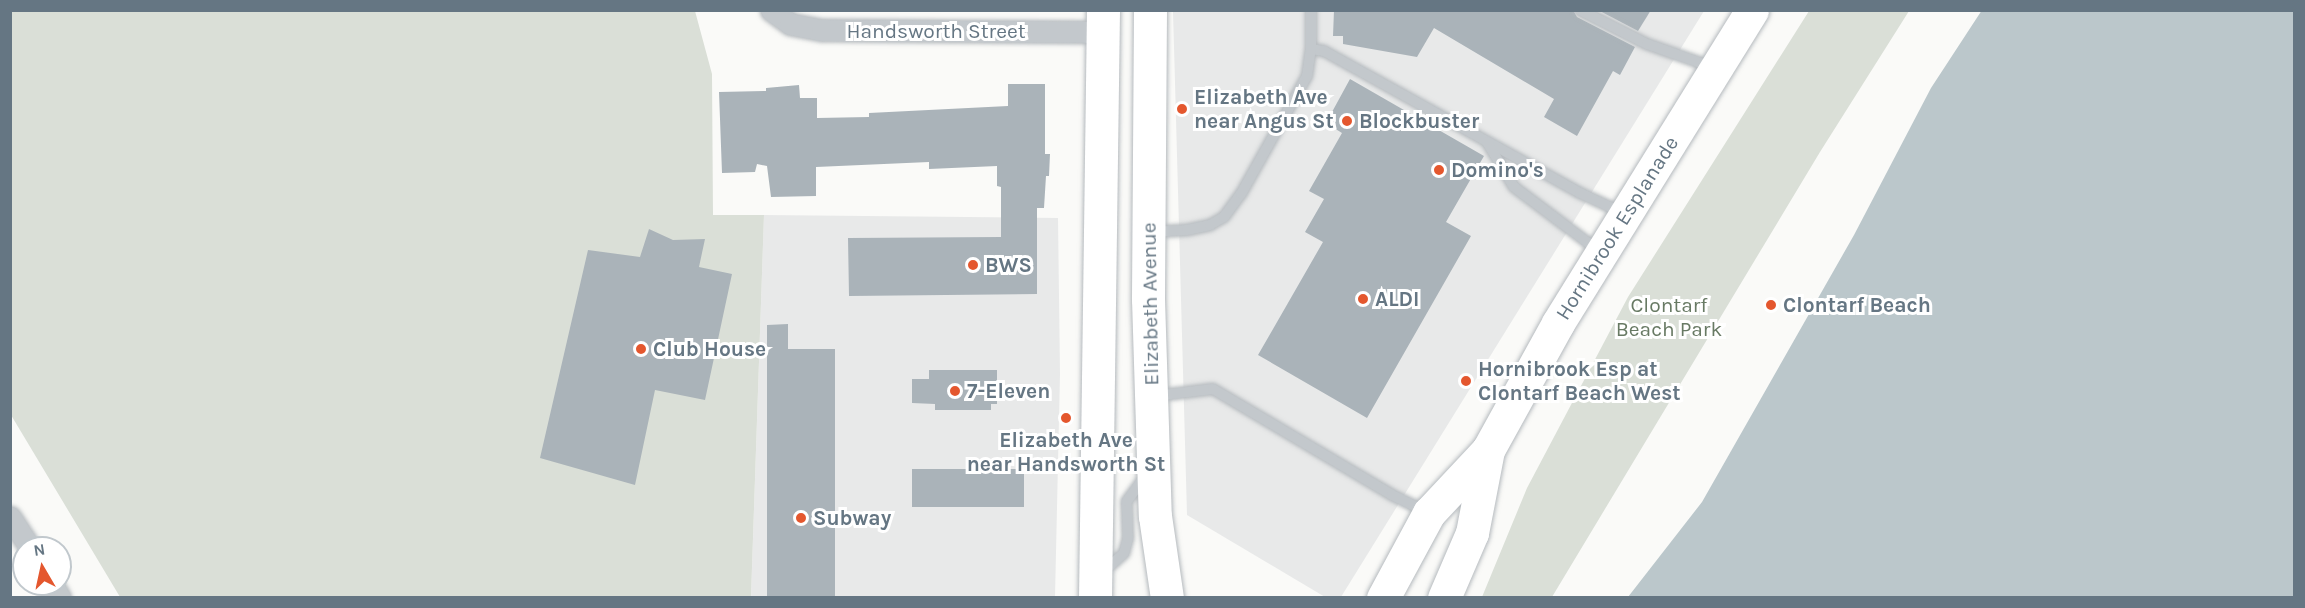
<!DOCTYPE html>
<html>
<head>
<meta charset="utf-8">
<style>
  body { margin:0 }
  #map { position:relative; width:2305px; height:608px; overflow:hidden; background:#fafaf8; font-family:Karla,sans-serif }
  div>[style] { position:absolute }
  .built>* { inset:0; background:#e8e9e9 }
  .green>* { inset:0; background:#dadfd7 }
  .water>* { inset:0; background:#bbc7cb }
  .building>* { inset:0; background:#aab3b9; transform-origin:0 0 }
  .roads { filter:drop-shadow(0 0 2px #b5babe) drop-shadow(0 0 2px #b5babe) }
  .lane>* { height:10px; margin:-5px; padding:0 5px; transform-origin:5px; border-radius:5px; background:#c3c8cc }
  .street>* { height:21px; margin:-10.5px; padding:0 10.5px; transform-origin:10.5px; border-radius:10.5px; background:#c3c8cc }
  .primary>* { height:33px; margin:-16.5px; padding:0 16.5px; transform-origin:16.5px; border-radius:16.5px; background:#fff }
  .highway>* { height:33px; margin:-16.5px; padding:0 16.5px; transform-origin:16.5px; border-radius:16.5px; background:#fff }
  .dots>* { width:16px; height:16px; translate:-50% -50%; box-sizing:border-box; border:3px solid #fff; border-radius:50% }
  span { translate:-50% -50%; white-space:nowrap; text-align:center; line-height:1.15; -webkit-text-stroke:6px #fff; paint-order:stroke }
  .street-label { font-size:21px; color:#657683 }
  .poi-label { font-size:21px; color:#657683; font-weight:700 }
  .left { translate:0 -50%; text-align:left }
  .park-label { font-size:21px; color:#687a64 }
  .frame { position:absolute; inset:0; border:12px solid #657683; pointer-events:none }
  .north { position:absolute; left:12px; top:536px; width:60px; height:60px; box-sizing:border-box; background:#fff; border:2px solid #c1c8cd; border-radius:50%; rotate:351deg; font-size:16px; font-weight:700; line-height:24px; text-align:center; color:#657683 }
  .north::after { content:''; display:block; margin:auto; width:21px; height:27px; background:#e4572e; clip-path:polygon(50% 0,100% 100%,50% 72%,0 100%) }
</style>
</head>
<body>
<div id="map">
  <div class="built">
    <div style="clip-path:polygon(1173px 11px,1704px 11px,1341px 597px,1325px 597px,1187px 515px)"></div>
    <div style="clip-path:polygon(764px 215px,1058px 218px,1060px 374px,1055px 597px,751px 598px)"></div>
  </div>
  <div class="green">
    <div style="clip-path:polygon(10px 11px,695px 11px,712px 74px,713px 215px,764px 215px,751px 597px,120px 597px,11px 415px)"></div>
    <div style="clip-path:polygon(1809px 11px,1909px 11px,1820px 152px,1552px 597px,1482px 597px,1527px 488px,1628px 297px)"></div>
  </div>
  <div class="water">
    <div style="clip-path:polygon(1982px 10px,2294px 11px,2294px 597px,1628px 597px,1702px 502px,1854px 235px,1931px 88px)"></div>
  </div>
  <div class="building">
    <div style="clip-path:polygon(1334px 10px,1573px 10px,1577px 17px,1635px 47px,1620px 75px,1613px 71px,1577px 136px,1544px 117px,1554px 99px,1434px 28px,1417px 57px,1343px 44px,1343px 36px,1333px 36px)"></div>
    <div style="clip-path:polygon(1598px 10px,1651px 10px,1638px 31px)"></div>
    <div style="clip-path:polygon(1350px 79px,1484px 156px,1446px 222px,1471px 236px,1367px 418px,1258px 355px,1323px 242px,1305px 232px,1324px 199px,1309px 191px,1342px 133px,1326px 123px)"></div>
    <div style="clip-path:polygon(1008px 84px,1045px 84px,1045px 154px,1050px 154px,1049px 176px,1046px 176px,1044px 208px,1037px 208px,1037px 294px,849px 296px,848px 238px,1001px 237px,1001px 187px,997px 186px,997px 166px,929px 169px,929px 162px,816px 167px,816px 196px,771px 197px,767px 166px,757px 164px,755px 172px,722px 173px,719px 92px,766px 91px,766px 88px,799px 85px,800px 98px,817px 98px,817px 118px,869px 117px,869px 113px,1008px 106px)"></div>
    <div style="clip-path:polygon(649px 229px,673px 240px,705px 239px,699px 267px,732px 274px,705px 400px,655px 390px,635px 485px,540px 458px,588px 250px,640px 257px)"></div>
    <div style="clip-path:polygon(788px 324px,788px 349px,835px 349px,835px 597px,767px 597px,767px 325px)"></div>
    <div style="clip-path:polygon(929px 370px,997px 370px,997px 404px,991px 404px,991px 410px,935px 410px,935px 404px,912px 403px,912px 379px,929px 379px)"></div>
    <div style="left:912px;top:469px;width:112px;height:38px"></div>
  </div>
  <div class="roads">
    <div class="lane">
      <div style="left:1580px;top:10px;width:75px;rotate:26.9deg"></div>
      <div style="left:1647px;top:44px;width:69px;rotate:19.5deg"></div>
      <div style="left:1311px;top:49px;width:13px;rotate:9deg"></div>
      <div style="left:1324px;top:51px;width:293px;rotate:29deg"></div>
      <div style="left:1580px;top:193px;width:47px;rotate:24.9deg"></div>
      <div style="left:1487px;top:142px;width:52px;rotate:59deg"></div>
      <div style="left:1514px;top:187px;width:106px;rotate:37deg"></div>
      <div style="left:1151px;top:232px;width:36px;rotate:-3deg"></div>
      <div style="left:1187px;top:230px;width:24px;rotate:-12deg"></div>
      <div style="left:1210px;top:225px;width:16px;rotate:-30deg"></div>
      <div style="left:1224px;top:217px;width:29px;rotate:-54deg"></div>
      <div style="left:1241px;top:194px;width:135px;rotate:-60.8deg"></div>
      <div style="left:1307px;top:76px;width:27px;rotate:-82deg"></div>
      <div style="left:1311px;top:49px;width:39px;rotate:-90deg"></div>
      <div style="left:1155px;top:396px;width:58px;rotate:-6.9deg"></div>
      <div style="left:1213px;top:389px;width:208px;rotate:30.6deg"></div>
      <div style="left:1392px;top:495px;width:39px;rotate:26deg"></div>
      <div style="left:1102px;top:573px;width:30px;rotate:-42deg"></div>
      <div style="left:1124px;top:553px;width:16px;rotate:-75deg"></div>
      <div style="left:1128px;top:538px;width:37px;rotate:-92deg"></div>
      <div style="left:1127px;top:501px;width:31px;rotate:-54deg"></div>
    </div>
    <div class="street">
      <div style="left:771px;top:10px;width:24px;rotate:36deg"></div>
      <div style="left:790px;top:24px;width:33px;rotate:11deg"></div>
      <div style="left:822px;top:30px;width:281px;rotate:0.4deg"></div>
      <div style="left:10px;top:517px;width:37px;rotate:57deg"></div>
      <div style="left:52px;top:584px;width:16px;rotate:60deg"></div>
    </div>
    <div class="primary">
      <div style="left:1383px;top:598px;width:97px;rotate:-61.6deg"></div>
      <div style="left:1429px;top:513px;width:86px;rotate:-46.9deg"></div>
      <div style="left:1488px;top:450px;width:145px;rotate:-61.1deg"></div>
      <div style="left:1558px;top:323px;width:368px;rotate:-58.2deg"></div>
      <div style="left:1444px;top:598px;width:71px;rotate:-66.7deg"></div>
      <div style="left:1472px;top:533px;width:85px;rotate:-79.1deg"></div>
    </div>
    <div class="highway">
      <div style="left:1150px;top:10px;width:289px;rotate:90.4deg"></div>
      <div style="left:1148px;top:299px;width:217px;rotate:88.2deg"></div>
      <div style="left:1155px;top:516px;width:83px;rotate:81.7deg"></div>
      <div style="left:1095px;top:598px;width:588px;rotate:-89.22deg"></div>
    </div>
  </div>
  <div class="dots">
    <div style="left:1182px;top:109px;background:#e4572e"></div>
    <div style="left:1347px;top:121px;background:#e4572e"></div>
    <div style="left:1439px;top:170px;background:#e4572e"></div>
    <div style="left:973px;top:265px;background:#e4572e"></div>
    <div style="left:1363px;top:299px;background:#e4572e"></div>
    <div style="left:1771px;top:305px;background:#e4572e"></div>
    <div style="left:641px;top:349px;background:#e4572e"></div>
    <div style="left:1466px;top:381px;background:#e4572e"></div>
    <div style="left:955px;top:391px;background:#e4572e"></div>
    <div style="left:1066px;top:418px;background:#e4572e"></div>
    <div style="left:801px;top:518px;background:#e4572e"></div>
  </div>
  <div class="street-label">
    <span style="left:936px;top:31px">Handsworth Street</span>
    <span style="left:1617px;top:228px;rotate:-58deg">Hornibrook Esplanade</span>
    <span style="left:1150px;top:304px;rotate:-91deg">Elizabeth Avenue</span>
  </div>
  <div class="poi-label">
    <span class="left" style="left:1194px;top:109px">Elizabeth Ave<br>near Angus St</span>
    <span class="left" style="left:1359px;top:121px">Blockbuster</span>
    <span class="left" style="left:1451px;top:170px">Domino's</span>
    <span class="left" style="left:985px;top:265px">BWS</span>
    <span class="left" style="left:1375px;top:299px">ALDI</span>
    <span class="left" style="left:1783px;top:305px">Clontarf Beach</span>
    <span class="left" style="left:653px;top:349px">Club House</span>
    <span class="left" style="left:1478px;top:381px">Hornibrook Esp at<br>Clontarf Beach West</span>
    <span class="left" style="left:967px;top:391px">7-Eleven</span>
    <span style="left:1066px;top:452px">Elizabeth Ave<br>near Handsworth St</span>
    <span class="left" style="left:813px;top:518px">Subway</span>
  </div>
  <div class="park-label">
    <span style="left:1669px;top:317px">Clontarf<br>Beach Park</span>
  </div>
  <div class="frame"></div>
  <div class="north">N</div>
</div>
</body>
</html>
